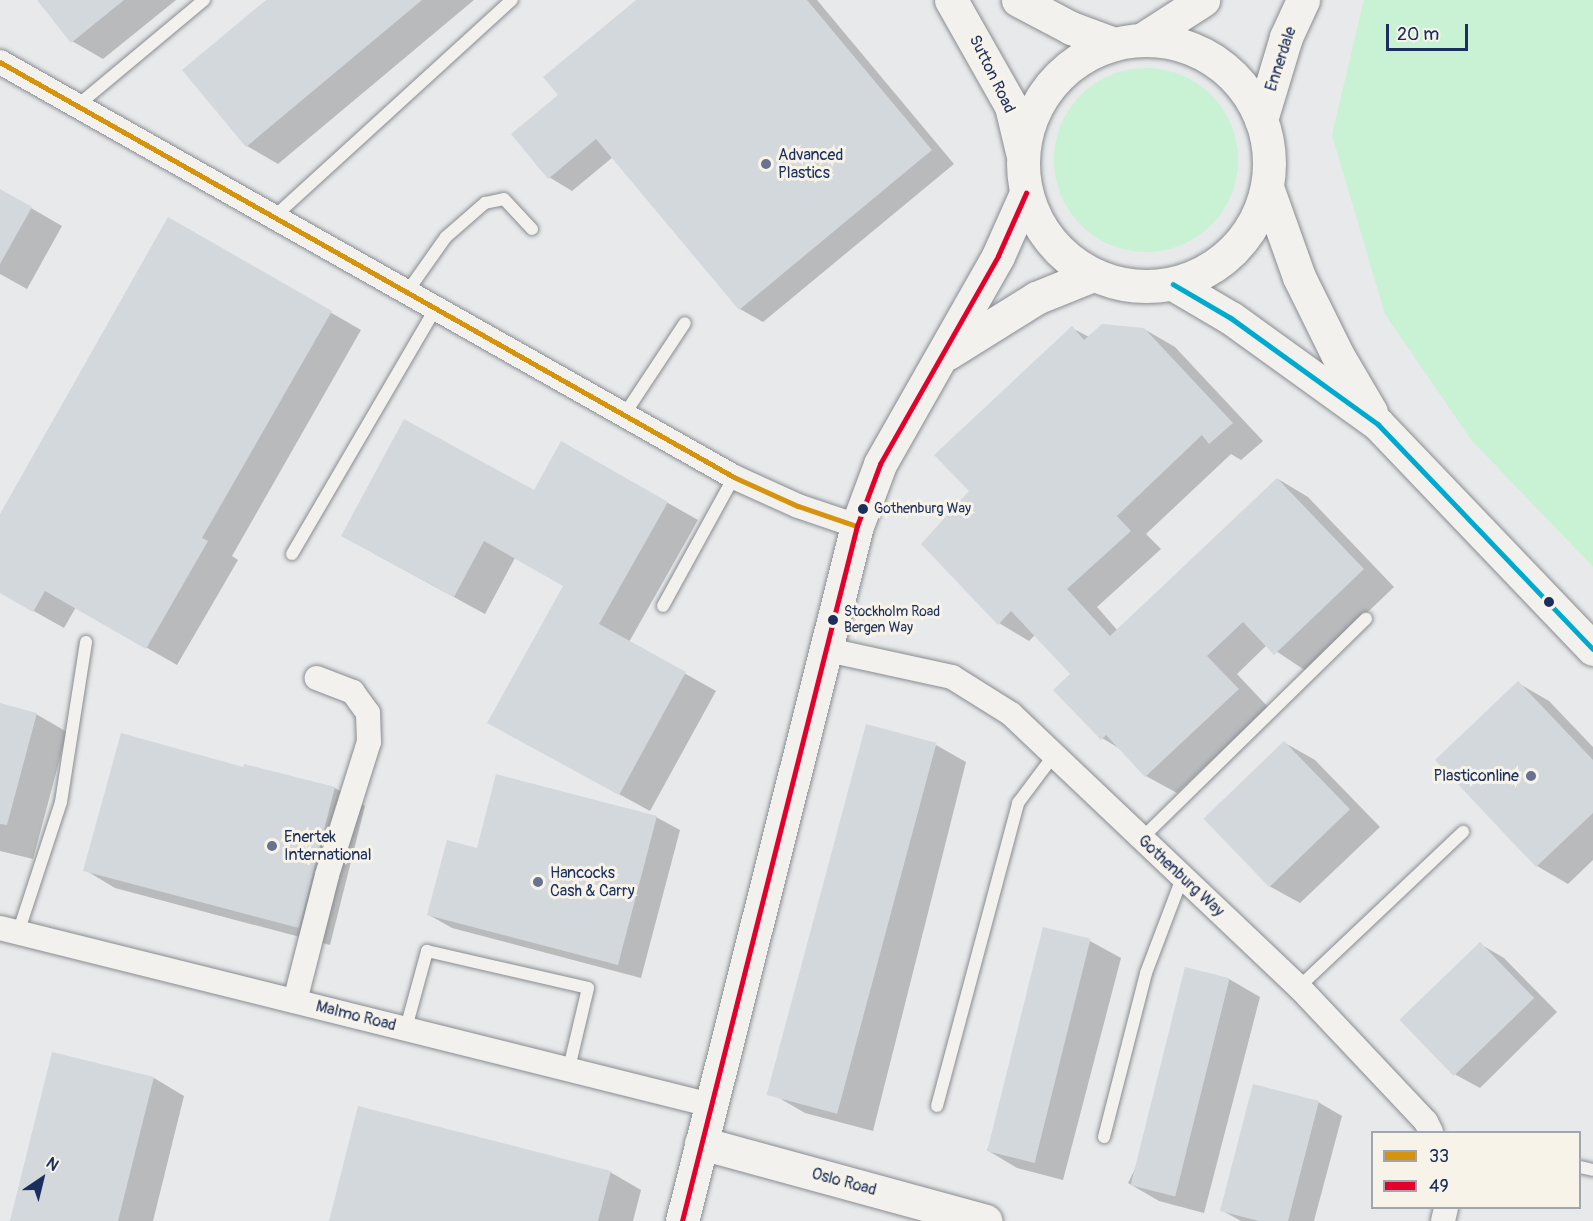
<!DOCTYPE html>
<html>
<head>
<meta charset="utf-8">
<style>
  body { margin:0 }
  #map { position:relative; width:1593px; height:1221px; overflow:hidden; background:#f4f2ec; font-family:Pangolin,sans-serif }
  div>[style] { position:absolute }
  .built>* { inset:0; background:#e7e9ea }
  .green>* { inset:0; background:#c9f1d3 }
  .round { border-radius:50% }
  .shadow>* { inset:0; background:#0003 }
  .building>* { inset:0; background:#d3d8dd; transform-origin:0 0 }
  .roads { filter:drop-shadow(0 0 2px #898c92) drop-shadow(0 0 2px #898c92) }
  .lane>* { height:12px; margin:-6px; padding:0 6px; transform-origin:6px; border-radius:6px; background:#f2f1ed }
  .street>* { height:24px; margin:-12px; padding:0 12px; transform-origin:12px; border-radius:12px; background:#f2f1ed }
  .secondary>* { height:33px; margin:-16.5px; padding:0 16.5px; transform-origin:16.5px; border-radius:16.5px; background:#f2f1ed }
  .highway>* { height:33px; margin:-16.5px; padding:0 16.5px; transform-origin:16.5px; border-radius:16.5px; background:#f2f1ed }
  .highway>.ring { margin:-16.5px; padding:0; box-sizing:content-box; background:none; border:33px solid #f2f1ed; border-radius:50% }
  .bus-1>* { height:4.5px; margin:-2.25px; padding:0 2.25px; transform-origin:2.25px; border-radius:2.25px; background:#d6940e }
  .bus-2>* { height:4.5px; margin:-2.25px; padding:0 2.25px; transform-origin:2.25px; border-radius:2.25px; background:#e4002b }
  .bus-3>* { height:4.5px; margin:-2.25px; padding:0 2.25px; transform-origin:2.25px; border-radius:2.25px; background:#00a9ce }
  .dots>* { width:16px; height:16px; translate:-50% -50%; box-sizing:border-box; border:3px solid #f7f3e8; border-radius:50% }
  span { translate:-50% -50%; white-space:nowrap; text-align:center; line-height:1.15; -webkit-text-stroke:6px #f7f3e8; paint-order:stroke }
  .bus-label { font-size:14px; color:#1b2f5e }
  .left { translate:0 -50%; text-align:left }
  .street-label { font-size:16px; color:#1b2f5e }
  .poi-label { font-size:16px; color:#1b2f5e }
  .right { translate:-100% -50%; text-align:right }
  .legend { position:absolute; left:1371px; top:1131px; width:210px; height:78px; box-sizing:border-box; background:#f7f3e8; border:2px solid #9fa5b1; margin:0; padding:8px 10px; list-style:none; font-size:18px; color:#1b2f5e }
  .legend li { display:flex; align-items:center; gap:12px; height:30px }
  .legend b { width:30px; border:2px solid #9fa5b1 }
  .north { position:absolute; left:12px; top:1149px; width:60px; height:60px; -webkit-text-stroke:4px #f7f3e8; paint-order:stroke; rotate:35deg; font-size:16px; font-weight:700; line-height:24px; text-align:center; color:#1b2f5e }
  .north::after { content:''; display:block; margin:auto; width:21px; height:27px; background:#1b2f5e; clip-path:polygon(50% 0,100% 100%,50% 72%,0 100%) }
  .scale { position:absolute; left:1386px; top:24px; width:82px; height:27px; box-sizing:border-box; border:3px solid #1b2f5e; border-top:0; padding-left:8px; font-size:18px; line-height:21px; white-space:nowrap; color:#1b2f5e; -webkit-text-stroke:4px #f7f3e8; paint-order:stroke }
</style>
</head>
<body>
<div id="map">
  <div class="built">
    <div style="clip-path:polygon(evenodd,0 0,1364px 0,1472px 441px,1593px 567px,1593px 1221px,0 1221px,0 0,1372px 1132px,1580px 1132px,1580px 1208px,1372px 1208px,1372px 1132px)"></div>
  </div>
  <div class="green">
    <div style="clip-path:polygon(1364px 0,1593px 0,1593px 567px,1472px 441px,1385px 314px,1332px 135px)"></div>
    <div class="round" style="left:1054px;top:68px;width:184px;height:184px"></div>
  </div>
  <div class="shadow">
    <div style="clip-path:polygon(39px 0,176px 0,103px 59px,72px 41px)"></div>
    <div style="clip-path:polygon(268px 0,474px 0,278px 164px,247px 146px)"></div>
    <div style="clip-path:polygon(638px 0,817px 0,954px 164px,763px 322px,740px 309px,613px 157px,572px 191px,549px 177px)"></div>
    <div style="clip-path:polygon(0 190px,62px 226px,27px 289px,0 274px)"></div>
    <div style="clip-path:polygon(169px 219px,361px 330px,232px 556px,238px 560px,177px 665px,76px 607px,64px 628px,0 592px,0 517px)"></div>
    <div style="clip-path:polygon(1072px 328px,1089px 337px,1144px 329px,1175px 347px,1263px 441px,1241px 460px,1231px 454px,1146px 534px,1161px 549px,1097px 607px,1118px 631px,1278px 479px,1308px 497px,1394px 587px,1306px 671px,1267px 645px,1237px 674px,1268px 707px,1177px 793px,1146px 776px,1122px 750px,1102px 738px,1072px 674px,1035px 635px,1029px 641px,999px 623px,971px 491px)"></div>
    <div style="clip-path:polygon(562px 443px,698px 520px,629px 642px,716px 691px,650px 811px,520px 740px,565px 586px,515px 558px,485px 614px,373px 553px,534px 492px)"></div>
    <div style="clip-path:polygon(1518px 683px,1549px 701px,1593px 747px,1593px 860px,1568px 884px,1537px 866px,1437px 760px)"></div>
    <div style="clip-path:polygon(0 704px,36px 714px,67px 732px,33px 859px,0 851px)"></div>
    <div style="clip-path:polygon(1285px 743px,1315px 760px,1380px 827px,1300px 903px,1269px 886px)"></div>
    <div style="clip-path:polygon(936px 745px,966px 762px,873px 1131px,805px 1113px,774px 1095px)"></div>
    <div style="clip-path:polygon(245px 769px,335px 788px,365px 806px,330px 945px,115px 888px,85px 870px)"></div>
    <div style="clip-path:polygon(656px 817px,680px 830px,641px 978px,452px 928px,429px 915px,478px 850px)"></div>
    <div style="clip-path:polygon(1090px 941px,1121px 958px,1063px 1180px,1017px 1168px,987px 1150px)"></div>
    <div style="clip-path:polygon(1480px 944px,1504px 958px,1557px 1012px,1480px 1088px,1456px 1075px,1403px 1021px)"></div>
    <div style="clip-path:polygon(1229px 979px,1260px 997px,1204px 1213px,1159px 1201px,1128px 1183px)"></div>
    <div style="clip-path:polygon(154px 1078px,184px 1096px,153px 1221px,11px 1221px)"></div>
    <div style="clip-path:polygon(1318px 1102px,1342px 1116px,1314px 1221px,1241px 1221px,1221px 1210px)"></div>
    <div style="clip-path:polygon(610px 1172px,641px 1190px,633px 1221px,330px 1221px)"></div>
  </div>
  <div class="building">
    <div style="clip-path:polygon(37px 0,124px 0,71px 43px)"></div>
    <div style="clip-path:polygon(266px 0,422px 0,246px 147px,182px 70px)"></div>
    <div style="clip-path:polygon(636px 0,807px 0,932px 150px,739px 310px,596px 139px,548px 179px,511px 134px,558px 95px,543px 77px)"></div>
    <div style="clip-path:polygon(0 189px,32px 207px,0 264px)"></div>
    <div style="clip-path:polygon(168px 217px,332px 311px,202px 538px,208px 541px,146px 649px,45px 591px,33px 612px,0 593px,0 514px)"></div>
    <div style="clip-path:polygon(1102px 324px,1144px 328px,1233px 423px,1209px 444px,1202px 435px,1117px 516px,1131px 531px,1067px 589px,1110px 636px,1277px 478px,1364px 569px,1274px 655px,1243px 622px,1207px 656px,1239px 689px,1145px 777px,1106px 735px,1101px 740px,1053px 690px,1070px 674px,1011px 611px,998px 625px,921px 544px,969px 491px,934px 455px,1072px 326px,1084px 340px)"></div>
    <div style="clip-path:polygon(404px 419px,534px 490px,561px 441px,668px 502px,599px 624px,686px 672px,619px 795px,487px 723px,563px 586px,484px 541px,454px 597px,341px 536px)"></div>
    <div style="clip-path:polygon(1518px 681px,1593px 760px,1593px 813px,1536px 867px,1435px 760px)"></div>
    <div style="clip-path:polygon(0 703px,37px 713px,7px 825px,0 824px)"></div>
    <div style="left:866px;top:724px;width:73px;height:384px;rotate:15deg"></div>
    <div style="clip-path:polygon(121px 733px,243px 767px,244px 764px,335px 787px,299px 928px,83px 871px)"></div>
    <div style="left:1284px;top:741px;width:95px;height:112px;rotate:46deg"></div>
    <div style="clip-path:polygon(496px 774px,657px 816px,618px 965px,427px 915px,447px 840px,477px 848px)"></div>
    <div style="left:1043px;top:927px;width:49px;height:231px;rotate:14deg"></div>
    <div style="left:1480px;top:942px;width:78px;height:112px;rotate:46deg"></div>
    <div style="left:1185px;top:967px;width:46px;height:225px;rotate:14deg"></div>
    <div style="clip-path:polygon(52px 1052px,154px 1077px,118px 1221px,10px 1221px)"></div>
    <div style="clip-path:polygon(1253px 1084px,1319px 1101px,1288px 1221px,1259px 1221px,1220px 1211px)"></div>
    <div style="clip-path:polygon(358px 1106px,611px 1171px,598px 1221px,329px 1221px)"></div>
  </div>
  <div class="roads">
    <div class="lane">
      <div style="left:78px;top:105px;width:164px;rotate:-39.8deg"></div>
      <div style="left:274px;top:217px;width:322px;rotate:-42.4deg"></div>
      <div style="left:407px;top:292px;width:67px;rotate:-54.7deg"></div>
      <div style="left:446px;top:237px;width:52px;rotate:-41.1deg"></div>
      <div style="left:485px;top:203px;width:19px;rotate:-12deg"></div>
      <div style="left:504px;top:199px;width:41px;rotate:47deg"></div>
      <div style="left:624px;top:415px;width:110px;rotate:-56.5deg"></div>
      <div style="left:292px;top:554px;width:284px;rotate:-59.7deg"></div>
      <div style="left:663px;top:606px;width:147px;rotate:-61.2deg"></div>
      <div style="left:1141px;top:839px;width:315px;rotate:-44.4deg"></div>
      <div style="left:18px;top:933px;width:138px;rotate:-71.8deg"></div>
      <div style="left:61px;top:802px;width:162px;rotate:-81.1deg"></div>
      <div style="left:1299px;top:987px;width:226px;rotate:-43.4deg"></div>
      <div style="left:406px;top:1028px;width:80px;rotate:-74.7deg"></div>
      <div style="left:427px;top:951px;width:165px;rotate:12.9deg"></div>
      <div style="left:588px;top:988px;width:82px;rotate:103.4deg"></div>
      <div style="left:937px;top:1106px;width:314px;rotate:-75deg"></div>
      <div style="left:1018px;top:803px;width:60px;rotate:-53.1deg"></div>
      <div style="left:1104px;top:1137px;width:169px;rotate:-75.6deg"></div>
      <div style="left:1146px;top:973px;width:102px;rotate:-69.2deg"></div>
      <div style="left:1580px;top:1167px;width:13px;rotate:13deg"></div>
    </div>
    <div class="street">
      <div style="left:0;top:62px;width:843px;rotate:29.48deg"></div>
      <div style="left:734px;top:477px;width:70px;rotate:24.4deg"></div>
      <div style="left:798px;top:506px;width:62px;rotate:18.7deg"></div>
      <div style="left:828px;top:650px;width:127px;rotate:12.3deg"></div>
      <div style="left:952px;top:677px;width:70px;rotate:32.1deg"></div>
      <div style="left:1011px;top:714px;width:397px;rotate:43.5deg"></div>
      <div style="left:1299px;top:987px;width:185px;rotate:46.7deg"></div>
      <div style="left:1426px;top:1122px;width:11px;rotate:63deg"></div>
      <div style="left:0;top:928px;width:733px;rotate:13.98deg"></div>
      <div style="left:295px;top:1001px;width:130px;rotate:-75.7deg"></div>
      <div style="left:327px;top:875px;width:139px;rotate:-72.5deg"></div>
      <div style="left:369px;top:742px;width:29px;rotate:-92deg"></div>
      <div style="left:368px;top:713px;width:26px;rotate:-126deg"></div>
      <div style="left:353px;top:692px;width:39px;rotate:-159deg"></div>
      <div style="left:1443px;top:1221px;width:13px;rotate:-77deg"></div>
    </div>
    <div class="secondary">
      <div style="left:951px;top:0;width:122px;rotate:60.5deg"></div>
      <div style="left:1011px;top:106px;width:47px;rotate:76.6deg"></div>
      <div style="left:1018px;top:0;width:60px;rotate:27.8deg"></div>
      <div style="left:1071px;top:28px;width:46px;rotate:20.4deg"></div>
      <div style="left:948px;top:353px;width:104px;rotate:-32deg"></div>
      <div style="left:1036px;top:298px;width:61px;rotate:-22deg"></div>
      <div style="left:701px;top:1143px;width:295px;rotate:15.3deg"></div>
      <div style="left:682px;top:1221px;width:717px;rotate:-75.87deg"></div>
      <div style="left:857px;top:526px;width:66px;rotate:-69.6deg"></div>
      <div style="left:880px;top:464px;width:239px;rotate:-60.4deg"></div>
      <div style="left:998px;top:256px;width:69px;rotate:-66deg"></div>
    </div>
    <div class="highway">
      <div style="left:1141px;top:40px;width:74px;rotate:-32.8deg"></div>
      <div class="ring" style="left:1023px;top:40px;width:213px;height:213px"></div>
      <div style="left:1261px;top:120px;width:87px;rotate:-73.2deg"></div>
      <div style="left:1286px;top:37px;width:41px;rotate:-65.3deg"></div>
      <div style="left:1267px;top:187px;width:96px;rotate:70.4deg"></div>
      <div style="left:1299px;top:277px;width:86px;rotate:63.7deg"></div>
      <div style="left:1337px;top:354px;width:67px;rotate:59.6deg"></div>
      <div style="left:1173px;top:284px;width:67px;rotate:30.4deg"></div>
      <div style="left:1231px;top:318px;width:181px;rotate:35.8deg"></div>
      <div style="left:1378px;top:424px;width:311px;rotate:46.3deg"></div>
    </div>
  </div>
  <div class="bus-1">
    <div style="left:0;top:62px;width:843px;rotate:29.48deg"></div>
    <div style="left:734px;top:477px;width:70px;rotate:24.4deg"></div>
    <div style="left:798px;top:506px;width:62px;rotate:18.7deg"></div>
  </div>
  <div class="bus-2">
    <div style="left:682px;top:1221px;width:717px;rotate:-75.87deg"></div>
    <div style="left:857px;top:526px;width:66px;rotate:-69.6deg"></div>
    <div style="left:880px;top:464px;width:239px;rotate:-60.4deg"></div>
    <div style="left:998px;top:256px;width:69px;rotate:-66deg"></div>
  </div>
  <div class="bus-3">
    <div style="left:1173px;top:284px;width:67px;rotate:30.4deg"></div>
    <div style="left:1231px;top:318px;width:181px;rotate:35.8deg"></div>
    <div style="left:1378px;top:424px;width:311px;rotate:46.3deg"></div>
  </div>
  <div class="dots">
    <div style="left:766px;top:164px;background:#677390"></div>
    <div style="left:863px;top:509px;background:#1b2f5e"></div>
    <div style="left:1549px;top:602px;background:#1b2f5e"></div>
    <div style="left:833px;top:620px;background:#1b2f5e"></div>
    <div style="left:1531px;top:776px;background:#677390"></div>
    <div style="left:272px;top:846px;background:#677390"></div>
    <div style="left:538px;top:882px;background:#677390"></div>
  </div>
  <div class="bus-label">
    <span class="left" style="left:874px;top:509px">Gothenburg Way</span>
    <span class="left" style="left:844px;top:620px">Stockholm Road<br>Bergen Way</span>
  </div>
  <div class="street-label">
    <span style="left:1281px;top:59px;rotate:-72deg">Ennerdale</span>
    <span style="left:992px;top:74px;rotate:64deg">Sutton Road</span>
    <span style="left:1181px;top:876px;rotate:43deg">Gothenburg Way</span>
    <span style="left:356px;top:1016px;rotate:14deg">Malmo Road</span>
    <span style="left:844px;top:1182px;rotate:15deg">Oslo Road</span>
  </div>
  <div class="poi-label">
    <span class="left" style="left:778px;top:164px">Advanced<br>Plastics</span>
    <span class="right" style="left:1519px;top:776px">Plasticonline</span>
    <span class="left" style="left:284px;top:846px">Enertek<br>International</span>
    <span class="left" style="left:550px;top:882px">Hancocks<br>Cash &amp; Carry</span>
  </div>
  <ul class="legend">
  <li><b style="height:8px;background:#d6940e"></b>33</li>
  <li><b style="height:8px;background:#e4002b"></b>49</li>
  </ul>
  <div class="north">N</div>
  <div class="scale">20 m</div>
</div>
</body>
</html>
